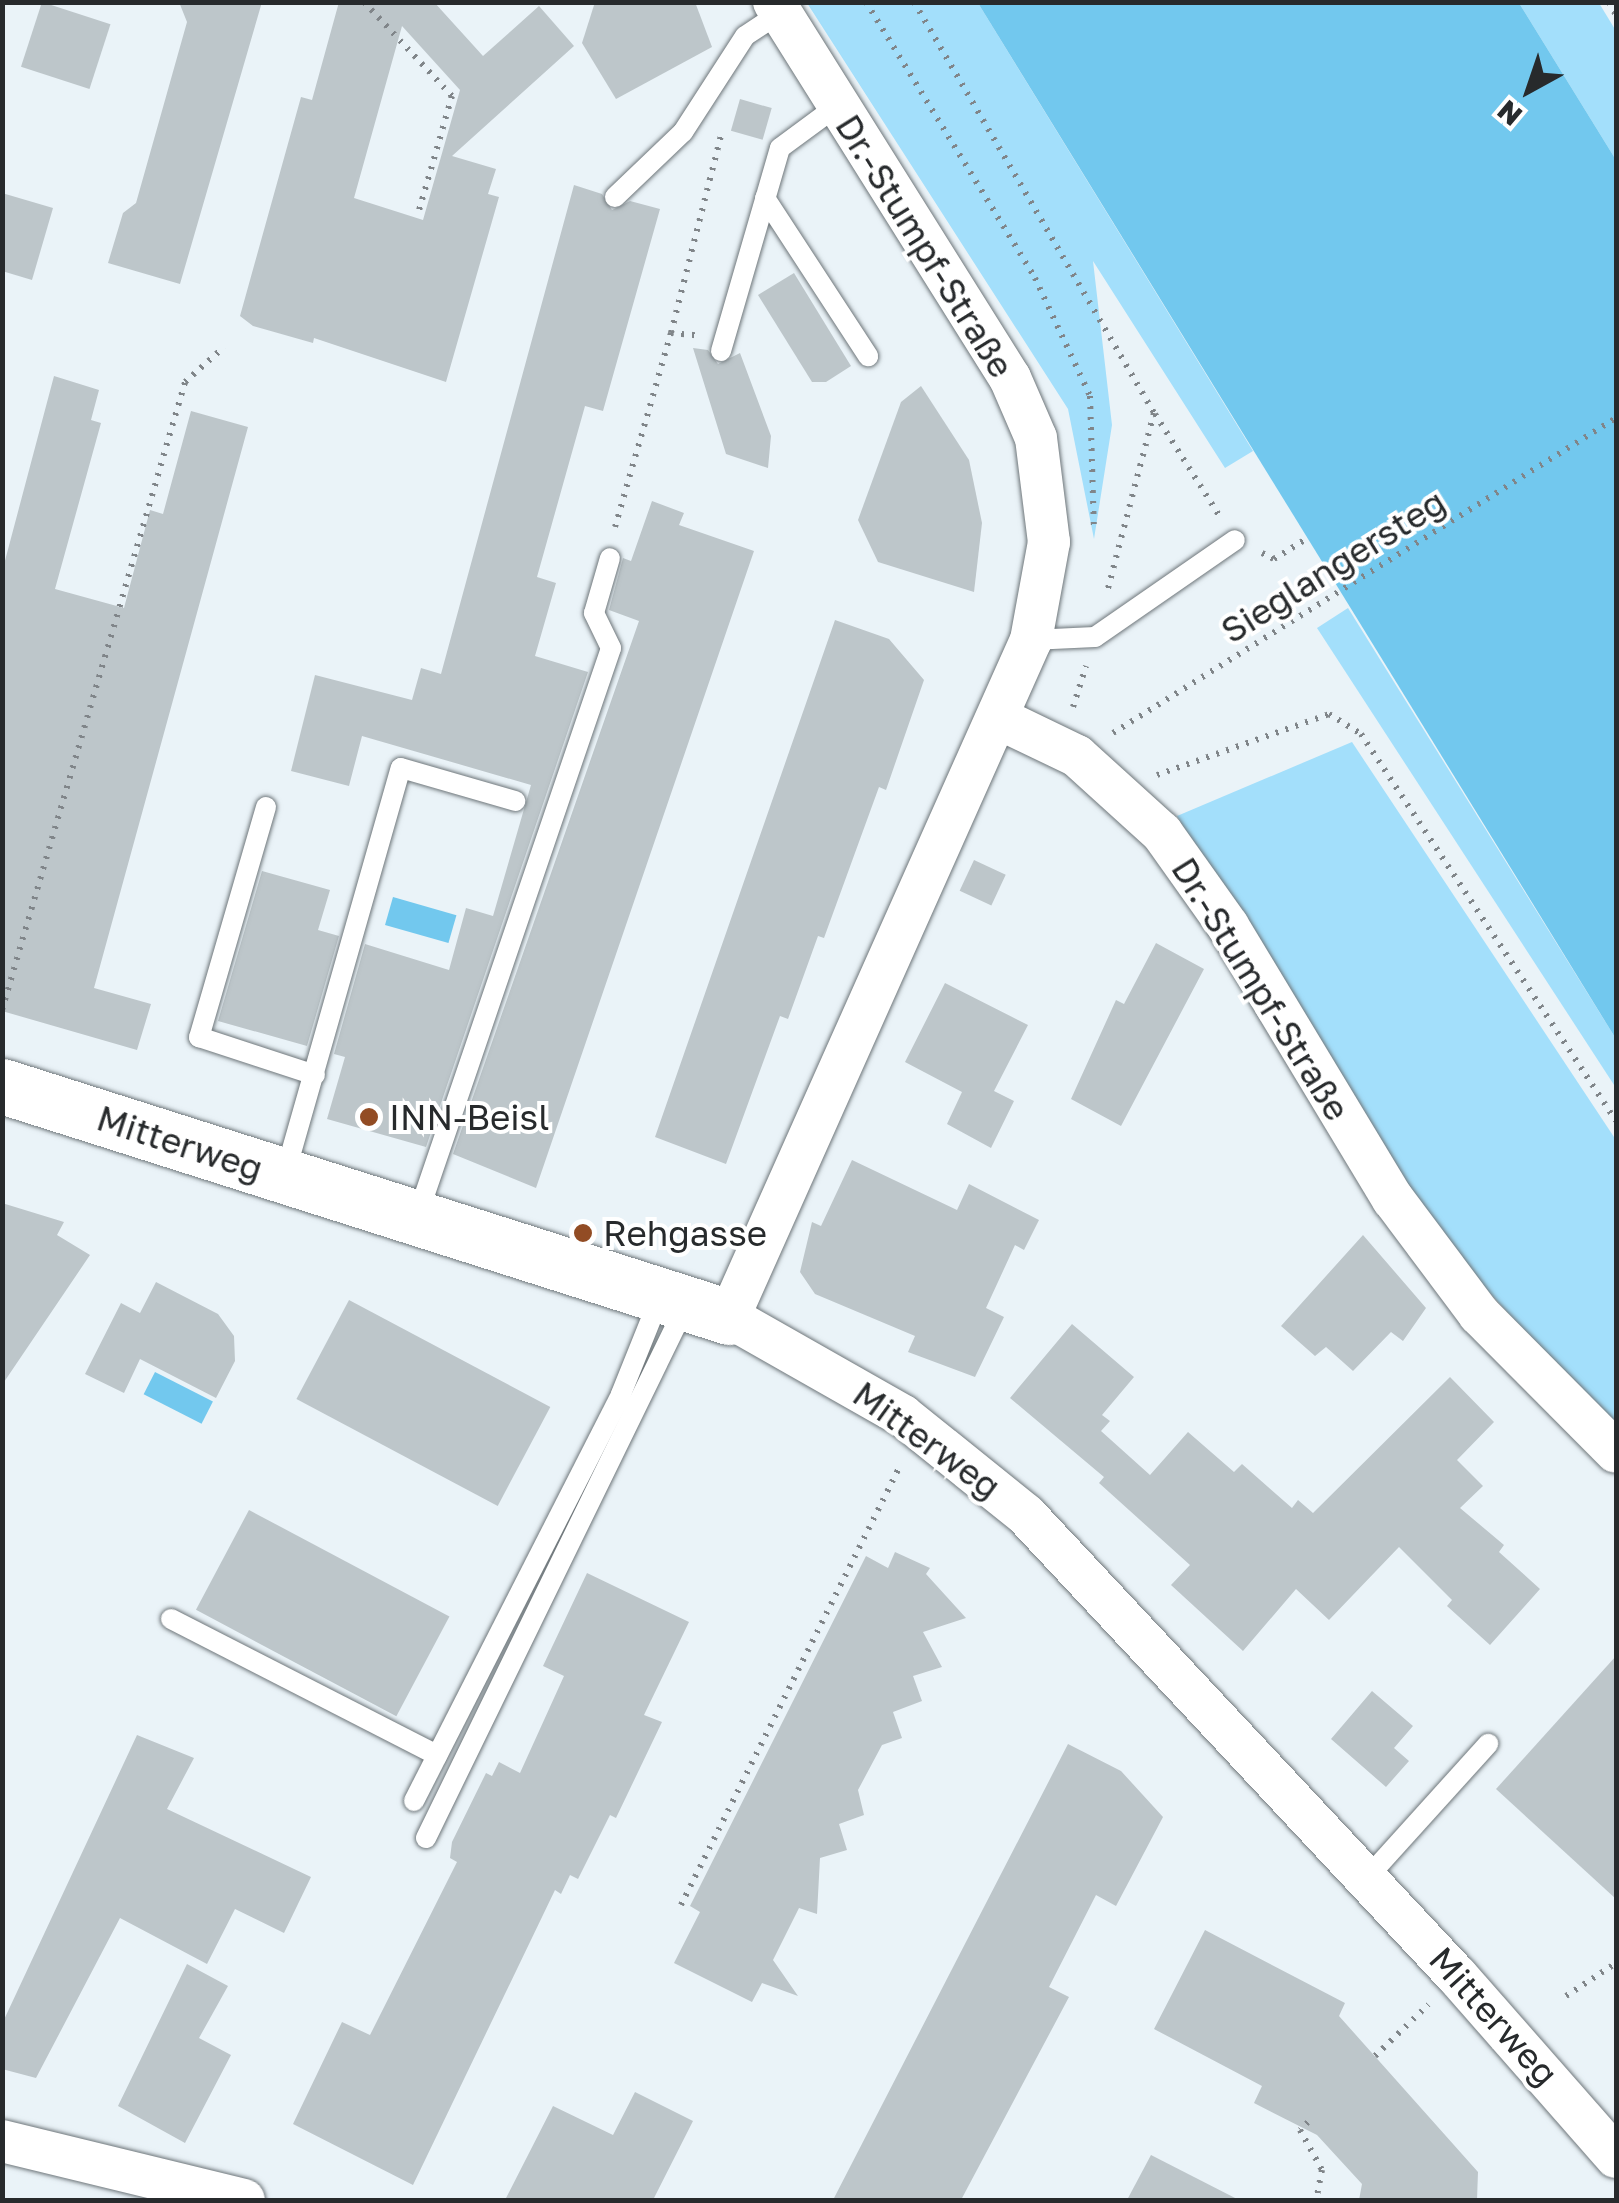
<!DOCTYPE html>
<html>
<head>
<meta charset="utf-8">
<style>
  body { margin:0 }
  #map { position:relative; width:1619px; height:2203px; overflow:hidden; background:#eaf3f8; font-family:"Golos Text",sans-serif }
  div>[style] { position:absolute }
  .green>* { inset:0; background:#a3dffb }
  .water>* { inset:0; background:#72c8ee; transform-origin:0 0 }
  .building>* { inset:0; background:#bdc6ca; transform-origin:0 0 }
  .path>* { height:6px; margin-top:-3px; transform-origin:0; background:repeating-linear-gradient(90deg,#808589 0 2.5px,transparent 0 10.5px) }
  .roads { filter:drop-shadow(0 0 2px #6e767a) drop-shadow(0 0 2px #6e767a) }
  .lane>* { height:20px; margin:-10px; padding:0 10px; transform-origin:10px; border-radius:10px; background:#fff }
  .street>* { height:42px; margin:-21px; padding:0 21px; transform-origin:21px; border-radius:21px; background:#fff }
  .secondary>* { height:55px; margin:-27.5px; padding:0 27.5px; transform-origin:27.5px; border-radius:27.5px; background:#fff }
  .dots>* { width:28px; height:28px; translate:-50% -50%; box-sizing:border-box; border:5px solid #fff; border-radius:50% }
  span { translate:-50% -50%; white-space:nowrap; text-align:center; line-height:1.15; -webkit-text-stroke:8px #fff; paint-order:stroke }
  .street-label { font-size:35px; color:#272a2c }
  .poi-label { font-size:35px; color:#272a2c }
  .left { translate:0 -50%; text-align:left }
  .frame { position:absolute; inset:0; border:5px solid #272a2c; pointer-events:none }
  .north { position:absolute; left:1479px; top:40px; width:100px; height:100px; -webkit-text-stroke:8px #fff; paint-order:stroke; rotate:220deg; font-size:28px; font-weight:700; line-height:40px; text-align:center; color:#272a2c }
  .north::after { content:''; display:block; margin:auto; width:35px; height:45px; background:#272a2c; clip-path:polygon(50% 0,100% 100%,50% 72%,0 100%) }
</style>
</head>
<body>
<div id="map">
  <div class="green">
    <div style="clip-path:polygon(807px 3px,978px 3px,1253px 451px,1225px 468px,1093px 261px,1112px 425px,1094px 539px,1068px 409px)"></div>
    <div style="clip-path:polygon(1519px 3px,1599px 3px,1616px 31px,1616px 160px)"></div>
    <div style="clip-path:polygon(1348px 608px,1616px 1039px,1616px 1088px,1317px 628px)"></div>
    <div style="clip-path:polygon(1352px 742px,1616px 1140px,1616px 1432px,1439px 1237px,1177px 816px)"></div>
  </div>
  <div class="water">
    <div style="clip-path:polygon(978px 3px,1519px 3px,1616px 160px,1616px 1039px)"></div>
    <div style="left:393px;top:897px;width:66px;height:29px;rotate:16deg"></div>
    <div style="left:155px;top:1372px;width:65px;height:25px;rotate:27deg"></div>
  </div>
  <div class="building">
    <div style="left:42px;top:2px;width:72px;height:68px;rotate:18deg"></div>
    <div style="clip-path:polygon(179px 2px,262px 2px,180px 284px,108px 263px,123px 213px,136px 203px,187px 22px)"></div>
    <div style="clip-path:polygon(evenodd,339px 2px,434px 2px,483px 56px,539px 6px,574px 46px,452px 156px,496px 169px,488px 194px,499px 197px,446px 382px,314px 338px,313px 343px,253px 326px,240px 316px,301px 97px,312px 100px,339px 2px,402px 26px,460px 90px,423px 220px,354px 198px,402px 26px)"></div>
    <div style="clip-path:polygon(595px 2px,695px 2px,712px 47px,616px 99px,582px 43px)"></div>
    <div style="left:740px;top:99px;width:33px;height:33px;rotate:16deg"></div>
    <div style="clip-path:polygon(574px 185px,602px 194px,612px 210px,630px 201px,660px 209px,603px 411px,585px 406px,537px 577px,556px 583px,535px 656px,588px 672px,426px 1147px,327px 1119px,345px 1057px,334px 1054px,365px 944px,449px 970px,466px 908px,493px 916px,531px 785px,362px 736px,349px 786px,291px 771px,315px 675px,412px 700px,421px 668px,441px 674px)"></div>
    <div style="clip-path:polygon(2px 193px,53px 208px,32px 280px,2px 271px)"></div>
    <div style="clip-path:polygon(794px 273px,851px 366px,826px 382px,812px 382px,758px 295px)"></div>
    <div style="clip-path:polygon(693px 348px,708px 350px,718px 364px,740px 353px,771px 436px,768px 468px,726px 454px)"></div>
    <div style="clip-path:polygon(54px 376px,99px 390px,91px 420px,101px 423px,55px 589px,124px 608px,150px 510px,163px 514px,191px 411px,248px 427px,94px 988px,151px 1004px,137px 1050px,2px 1011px,2px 572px)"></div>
    <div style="clip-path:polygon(921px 386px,969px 460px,982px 523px,974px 592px,878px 562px,858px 520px,901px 402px)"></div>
    <div style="clip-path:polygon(652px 501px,684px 513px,679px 525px,754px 551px,536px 1188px,453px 1154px,639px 621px,609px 610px,623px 558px,631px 561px)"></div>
    <div style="clip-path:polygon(835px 620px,889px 639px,924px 680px,886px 790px,879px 787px,824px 938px,818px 936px,788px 1019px,780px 1016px,726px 1164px,655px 1137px)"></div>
    <div style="left:974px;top:860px;width:35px;height:34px;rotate:25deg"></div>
    <div style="clip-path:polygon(262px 871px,330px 890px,318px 930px,339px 936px,307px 1046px,218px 1021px)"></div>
    <div style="clip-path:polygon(1156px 943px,1204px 969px,1121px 1126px,1071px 1099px,1116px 1000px,1124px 1004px)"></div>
    <div style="clip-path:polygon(945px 983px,1028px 1025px,994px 1091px,1014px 1101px,991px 1148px,947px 1124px,962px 1092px,905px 1062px)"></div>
    <div style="clip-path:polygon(852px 1160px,957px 1210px,969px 1184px,1039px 1220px,1024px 1250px,1015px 1245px,986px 1308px,1004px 1317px,975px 1377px,908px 1352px,915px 1336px,815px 1294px,800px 1272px,812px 1222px,821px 1226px)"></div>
    <div style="clip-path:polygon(2px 1203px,64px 1222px,57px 1235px,90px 1255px,2px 1385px)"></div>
    <div style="clip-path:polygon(1363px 1235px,1426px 1308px,1403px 1341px,1391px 1332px,1353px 1371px,1326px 1347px,1315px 1356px,1281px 1326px)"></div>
    <div style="clip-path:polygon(156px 1282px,218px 1314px,234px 1336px,235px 1361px,216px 1398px,140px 1359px,124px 1393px,85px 1374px,121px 1303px,140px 1313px)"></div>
    <div style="left:349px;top:1300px;width:228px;height:112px;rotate:28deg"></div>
    <div style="clip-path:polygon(1072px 1324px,1134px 1377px,1102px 1415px,1110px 1421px,1101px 1431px,1150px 1475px,1188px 1432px,1234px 1472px,1242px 1464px,1292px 1508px,1298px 1500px,1313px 1513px,1450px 1377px,1494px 1422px,1457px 1460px,1483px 1486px,1460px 1508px,1504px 1545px,1499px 1552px,1540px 1589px,1490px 1645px,1447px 1606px,1452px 1600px,1399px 1547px,1329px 1620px,1296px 1589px,1243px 1651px,1171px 1585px,1190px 1565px,1099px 1483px,1104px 1477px,1010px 1398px)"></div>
    <div style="left:249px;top:1510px;width:227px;height:113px;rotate:28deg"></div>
    <div style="clip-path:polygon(895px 1552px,930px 1568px,926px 1574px,966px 1618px,923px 1632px,942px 1667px,913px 1676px,922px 1701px,893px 1712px,902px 1738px,882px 1745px,858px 1790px,864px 1815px,839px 1824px,847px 1850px,820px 1858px,817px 1914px,799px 1908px,773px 1960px,798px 1996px,762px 1983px,752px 2002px,674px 1963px,700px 1912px,690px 1906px,866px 1556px,888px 1568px)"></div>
    <div style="clip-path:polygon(587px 1573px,689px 1622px,644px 1715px,662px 1722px,616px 1818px,610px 1815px,578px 1879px,570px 1875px,561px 1894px,555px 1890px,413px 2185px,293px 2124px,342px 2022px,370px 2035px,457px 1862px,450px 1858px,452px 1842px,486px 1773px,492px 1776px,499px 1762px,520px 1773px,564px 1676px,543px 1666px)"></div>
    <div style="clip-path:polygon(1616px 1656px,1616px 1899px,1496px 1789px)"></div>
    <div style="clip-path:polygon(1372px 1691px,1413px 1726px,1394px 1748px,1409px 1761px,1386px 1787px,1331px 1739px)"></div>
    <div style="clip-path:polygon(137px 1735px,194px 1758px,167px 1809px,311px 1877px,284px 1933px,235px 1909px,207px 1964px,120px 1918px,36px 2078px,2px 2069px,2px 2024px)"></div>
    <div style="clip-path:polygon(1068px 1744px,1121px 1771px,1163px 1817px,1116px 1906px,1096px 1895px,1049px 1987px,1069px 1997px,961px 2200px,833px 2200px)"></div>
    <div style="clip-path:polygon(1205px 1930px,1345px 2003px,1339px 2016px,1478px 2172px,1477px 2200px,1359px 2200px,1362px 2184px,1317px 2135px,1254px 2103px,1262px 2086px,1154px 2029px)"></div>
    <div style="clip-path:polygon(187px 1964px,228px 1986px,199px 2038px,231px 2055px,185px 2143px,118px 2106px)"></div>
    <div style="clip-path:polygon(635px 2092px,693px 2121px,653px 2200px,505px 2200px,553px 2106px,613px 2135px)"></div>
    <div style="clip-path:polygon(1151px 2155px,1239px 2200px,1127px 2200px)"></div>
  </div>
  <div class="path">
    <div style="left:364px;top:2px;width:129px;rotate:46.9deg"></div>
    <div style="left:452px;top:96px;width:119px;rotate:106.1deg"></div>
    <div style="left:866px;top:2px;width:324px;rotate:58.5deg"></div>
    <div style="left:1035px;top:278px;width:130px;rotate:65deg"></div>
    <div style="left:1090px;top:396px;width:133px;rotate:88.3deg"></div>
    <div style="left:914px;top:2px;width:476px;rotate:59.7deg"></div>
    <div style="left:1154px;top:413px;width:185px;rotate:104.7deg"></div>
    <div style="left:1609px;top:2px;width:15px;rotate:62deg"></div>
    <div style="left:671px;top:333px;width:204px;rotate:-75.8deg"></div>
    <div style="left:1155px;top:414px;width:122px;rotate:57.7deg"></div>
    <div style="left:615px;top:527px;width:202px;rotate:-73.9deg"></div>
    <div style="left:671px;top:333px;width:25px;rotate:5deg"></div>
    <div style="left:1262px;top:553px;width:13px;rotate:27deg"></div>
    <div style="left:1274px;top:559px;width:38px;rotate:-32deg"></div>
    <div style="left:1073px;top:707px;width:43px;rotate:-72.4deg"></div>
    <div style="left:1113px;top:733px;width:593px;rotate:-32.06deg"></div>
    <div style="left:1157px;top:775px;width:182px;rotate:-19.5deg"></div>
    <div style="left:1329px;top:714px;width:38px;rotate:32deg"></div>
    <div style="left:1361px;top:734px;width:463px;rotate:56.6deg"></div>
    <div style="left:2px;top:1010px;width:654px;rotate:-73.75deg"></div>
    <div style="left:185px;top:382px;width:52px;rotate:-41.9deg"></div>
    <div style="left:681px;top:1905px;width:493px;rotate:-63.5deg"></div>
    <div style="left:1566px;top:1996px;width:60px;rotate:-33.4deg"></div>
    <div style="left:1375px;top:2056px;width:74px;rotate:-43.9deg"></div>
    <div style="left:1308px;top:2122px;width:11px;rotate:135deg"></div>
    <div style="left:1300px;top:2130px;width:46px;rotate:61.2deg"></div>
    <div style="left:1322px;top:2170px;width:31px;rotate:101deg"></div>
  </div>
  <div class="roads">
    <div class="lane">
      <div style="left:615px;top:197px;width:94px;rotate:-43.7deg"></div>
      <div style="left:683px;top:132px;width:114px;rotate:-57.1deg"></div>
      <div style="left:745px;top:36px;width:42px;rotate:-33.3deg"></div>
      <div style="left:765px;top:198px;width:189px;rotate:56.9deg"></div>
      <div style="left:721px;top:351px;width:211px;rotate:-73.8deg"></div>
      <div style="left:780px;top:148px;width:71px;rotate:-36.4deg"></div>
      <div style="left:1031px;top:640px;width:64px;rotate:-2.7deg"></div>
      <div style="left:1095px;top:637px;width:170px;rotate:-34.7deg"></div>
      <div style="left:266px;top:807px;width:240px;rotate:106.2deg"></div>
      <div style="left:199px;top:1037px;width:122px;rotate:18.1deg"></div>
      <div style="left:285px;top:1174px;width:422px;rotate:-74.1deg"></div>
      <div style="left:401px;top:768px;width:119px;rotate:16.1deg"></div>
      <div style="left:417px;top:1217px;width:601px;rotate:-71.17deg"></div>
      <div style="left:611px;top:648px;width:39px;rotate:-116deg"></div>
      <div style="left:594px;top:613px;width:57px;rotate:-73.8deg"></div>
      <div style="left:171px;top:1619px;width:299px;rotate:27.1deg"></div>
      <div style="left:414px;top:1801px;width:457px;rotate:-63deg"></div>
      <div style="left:621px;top:1394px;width:105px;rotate:-68.1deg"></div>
      <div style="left:426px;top:1838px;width:593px;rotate:-64deg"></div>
      <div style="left:1367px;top:1878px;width:181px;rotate:-47.9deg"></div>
    </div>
    <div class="street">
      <div style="left:774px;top:2px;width:444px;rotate:57.9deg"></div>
      <div style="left:1010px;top:378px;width:65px;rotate:66.6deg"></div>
      <div style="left:1036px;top:438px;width:105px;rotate:82.9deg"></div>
      <div style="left:1049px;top:542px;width:100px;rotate:100.4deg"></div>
      <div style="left:1031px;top:640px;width:741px;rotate:114.04deg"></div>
      <div style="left:729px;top:1317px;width:200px;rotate:29.6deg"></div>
      <div style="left:903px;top:1416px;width:158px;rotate:38.8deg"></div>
      <div style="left:1026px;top:1515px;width:631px;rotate:46.93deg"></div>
      <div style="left:1457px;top:1976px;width:241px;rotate:48.7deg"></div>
      <div style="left:998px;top:718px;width:88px;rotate:25.7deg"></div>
      <div style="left:1077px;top:756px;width:115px;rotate:42.2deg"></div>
      <div style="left:1162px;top:833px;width:114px;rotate:54.6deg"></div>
      <div style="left:1228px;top:926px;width:319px;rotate:58.9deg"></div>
      <div style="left:1393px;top:1199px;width:144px;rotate:53.2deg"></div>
      <div style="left:1479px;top:1314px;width:194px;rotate:45.2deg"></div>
      <div style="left:2px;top:2141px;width:249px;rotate:13.7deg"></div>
    </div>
    <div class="secondary">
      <div style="left:2px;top:1086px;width:763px;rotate:17.63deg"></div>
    </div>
  </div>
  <div class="dots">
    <div style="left:369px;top:1117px;background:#924c24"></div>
    <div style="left:583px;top:1233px;background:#924c24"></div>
  </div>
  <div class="street-label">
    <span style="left:925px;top:246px;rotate:58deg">Dr.-Stumpf-Straße</span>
    <span style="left:1333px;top:566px;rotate:-32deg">Sieglangersteg</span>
    <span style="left:1261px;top:989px;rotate:58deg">Dr.-Stumpf-Straße</span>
    <span style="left:180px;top:1143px;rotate:18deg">Mitterweg</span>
    <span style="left:927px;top:1440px;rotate:36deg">Mitterweg</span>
    <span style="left:1494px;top:2016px;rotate:48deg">Mitterweg</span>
  </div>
  <div class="poi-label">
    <span class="left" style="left:389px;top:1117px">INN-Beisl</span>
    <span class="left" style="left:603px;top:1233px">Rehgasse</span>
  </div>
  <div class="frame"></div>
  <div class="north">N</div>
</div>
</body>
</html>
